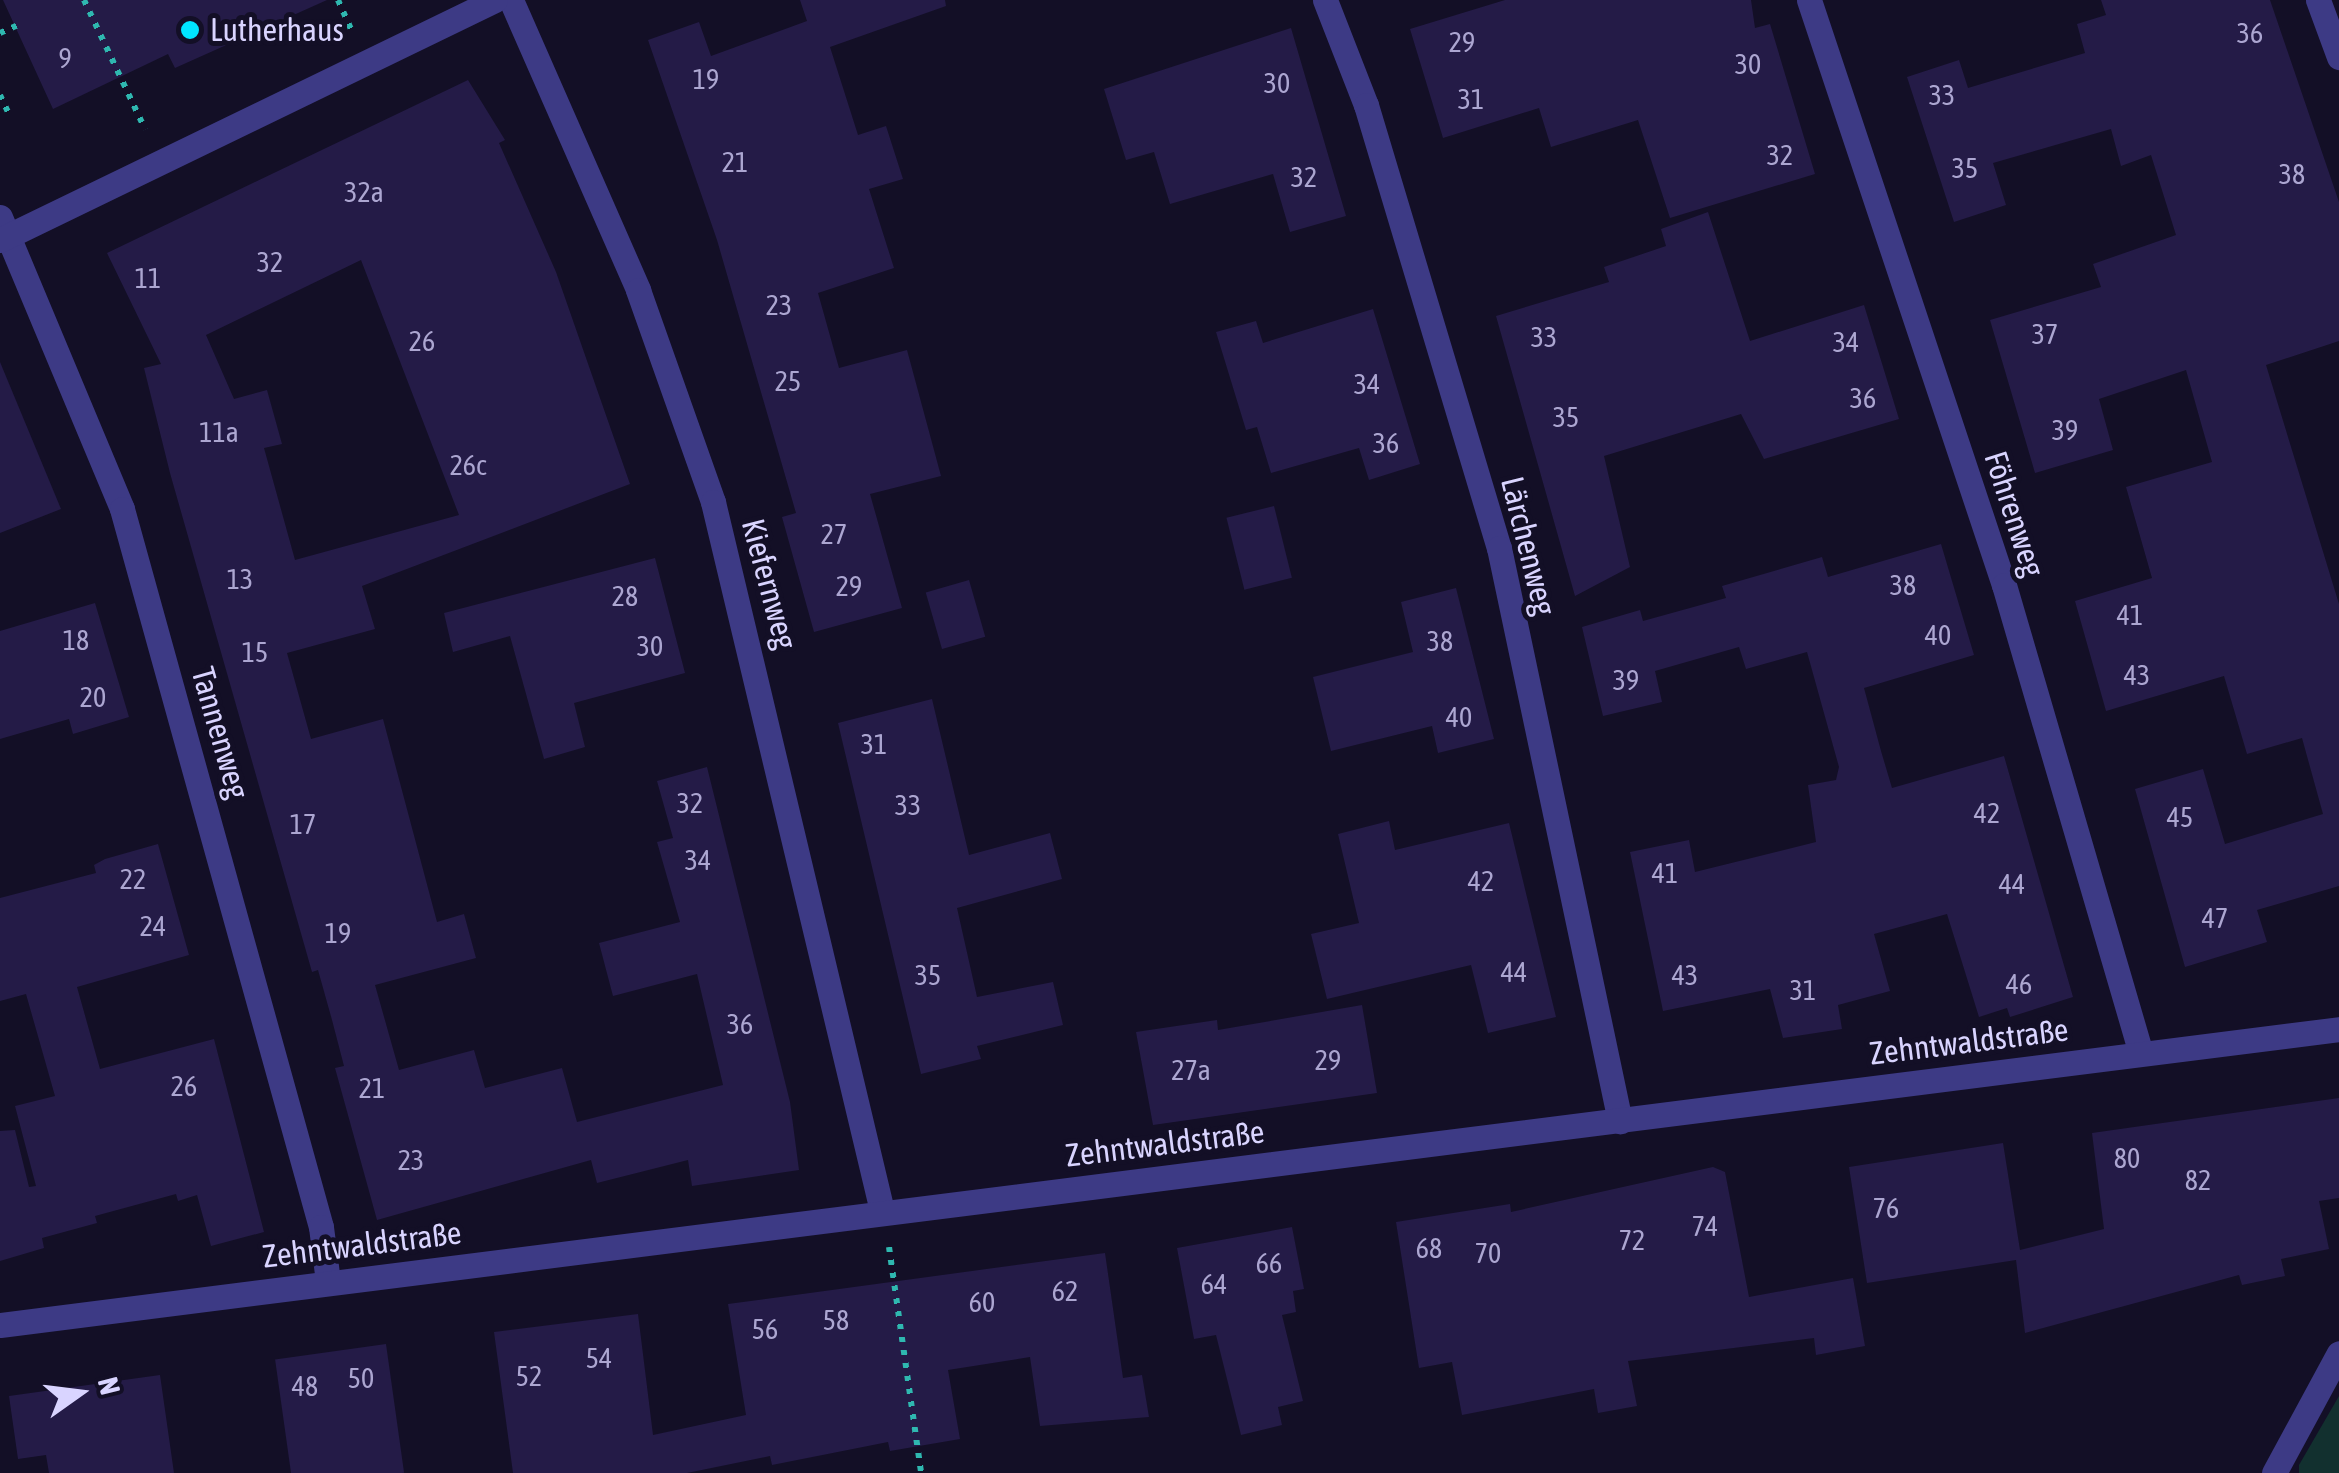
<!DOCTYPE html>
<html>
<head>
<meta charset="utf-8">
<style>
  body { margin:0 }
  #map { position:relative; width:2339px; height:1473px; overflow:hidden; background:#130f26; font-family:"Asap Condensed",sans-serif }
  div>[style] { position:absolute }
  .green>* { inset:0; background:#12302f }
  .building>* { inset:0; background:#241b47; transform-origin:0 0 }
  .path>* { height:6px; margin-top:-3px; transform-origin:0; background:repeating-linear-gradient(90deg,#2fb8b0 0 5px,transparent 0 13px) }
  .street>* { height:25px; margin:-12.5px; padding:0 12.5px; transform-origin:12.5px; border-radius:12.5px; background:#3d3a85 }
  .dots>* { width:28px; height:28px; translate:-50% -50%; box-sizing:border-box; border:5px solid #130f26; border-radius:50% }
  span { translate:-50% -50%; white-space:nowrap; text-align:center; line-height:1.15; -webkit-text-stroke:10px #130f26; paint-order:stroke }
  .number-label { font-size:28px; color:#aca6d1 }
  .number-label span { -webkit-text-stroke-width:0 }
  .poi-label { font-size:32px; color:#d9d4ff }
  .left { translate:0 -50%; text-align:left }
  .street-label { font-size:32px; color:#d9d4ff }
  .north { position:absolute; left:30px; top:1343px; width:100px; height:100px; -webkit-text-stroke:8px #130f26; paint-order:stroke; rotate:76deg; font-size:28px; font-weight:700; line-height:40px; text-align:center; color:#d9d4ff }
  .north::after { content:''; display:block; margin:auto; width:35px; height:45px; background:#d9d4ff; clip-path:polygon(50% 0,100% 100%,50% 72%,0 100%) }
</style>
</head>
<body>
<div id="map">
  <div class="green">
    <div style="clip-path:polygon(2339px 1396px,2339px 1473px,2299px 1473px,2299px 1465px)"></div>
  </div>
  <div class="building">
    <div style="clip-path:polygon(3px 0,327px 0,175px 68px,168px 54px,53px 109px)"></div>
    <div style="clip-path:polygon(800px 0,945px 0,946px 6px,830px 47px,858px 135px,886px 126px,903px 179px,869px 189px,894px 268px,818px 293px,839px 368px,907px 350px,941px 476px,870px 494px,902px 608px,814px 632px,782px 517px,796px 513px,717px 240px,648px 40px,699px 22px,711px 56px,807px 21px)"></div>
    <div style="clip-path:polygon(1505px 0,1751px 0,1755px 28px,1770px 24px,1815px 174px,1670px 218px,1638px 120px,1551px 147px,1539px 108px,1443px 138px,1410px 29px)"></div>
    <div style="clip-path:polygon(2101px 0,2270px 0,2339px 202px,2339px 341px,2266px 365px,2339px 604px,2339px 886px,2257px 910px,2267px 942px,2185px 967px,2135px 789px,2203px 769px,2225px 844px,2323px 814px,2302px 738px,2247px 754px,2224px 676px,2106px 711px,2075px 601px,2152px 578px,2126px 487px,2212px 462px,2186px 370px,2099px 399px,2113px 450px,2035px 473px,1990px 320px,2101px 287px,2093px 264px,2176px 235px,2151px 155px,2121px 166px,2111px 129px,1993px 163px,2006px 205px,1954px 222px,1907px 77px,1959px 60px,1968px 88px,2085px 53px,2077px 24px,2106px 15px)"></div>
    <div style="clip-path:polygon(1291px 28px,1346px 216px,1290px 232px,1273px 174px,1170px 204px,1154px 152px,1126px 160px,1104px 89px)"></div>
    <div style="clip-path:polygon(evenodd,468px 80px,505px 140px,499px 143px,556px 272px,630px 484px,362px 586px,375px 629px,287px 653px,311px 739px,383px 719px,437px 922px,464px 914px,476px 958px,375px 985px,399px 1070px,474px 1050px,485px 1088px,562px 1068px,577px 1122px,723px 1085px,697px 974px,613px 996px,599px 943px,680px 922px,657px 842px,673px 838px,657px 781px,707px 767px,790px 1102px,799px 1170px,692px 1186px,688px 1160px,597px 1183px,591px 1160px,377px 1220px,335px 1068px,344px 1066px,332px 1020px,318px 970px,312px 972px,170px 473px,144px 368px,161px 364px,107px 253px,468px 80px,361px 260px,459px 515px,295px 560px,264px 448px,282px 444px,267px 390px,234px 399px,206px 335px,361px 260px)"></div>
    <div style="clip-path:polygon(1708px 212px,1750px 341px,1864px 305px,1899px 419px,1764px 459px,1741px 414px,1604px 456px,1630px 567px,1575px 596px,1496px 316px,1609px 282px,1604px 267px,1666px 246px,1661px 229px)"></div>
    <div style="clip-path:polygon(1373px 309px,1420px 464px,1369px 480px,1359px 448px,1271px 473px,1257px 427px,1246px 430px,1216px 332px,1256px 321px,1263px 343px)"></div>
    <div style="clip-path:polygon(0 362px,61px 509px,0 533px)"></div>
    <div style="left:1274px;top:506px;width:74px;height:49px;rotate:76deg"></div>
    <div style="clip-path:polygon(1941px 544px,1974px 655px,1864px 688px,1881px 751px,1892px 788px,2004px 756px,2073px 997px,2010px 1017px,2007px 1008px,1979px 1017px,1947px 914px,1874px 934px,1890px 991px,1838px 1005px,1842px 1029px,1783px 1038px,1770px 989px,1663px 1011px,1630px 852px,1689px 840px,1695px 872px,1816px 842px,1808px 785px,1836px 780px,1839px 767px,1807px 652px,1746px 669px,1739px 647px,1655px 671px,1662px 702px,1603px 716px,1582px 627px,1640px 610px,1643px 621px,1726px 598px,1722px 586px,1822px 557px,1828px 577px)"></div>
    <div style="clip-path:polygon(655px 558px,685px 673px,574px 703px,585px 747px,544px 759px,510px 636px,453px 652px,444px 613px)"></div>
    <div style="left:969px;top:580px;width:59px;height:45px;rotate:74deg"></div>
    <div style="clip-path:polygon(1456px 588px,1494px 739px,1438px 753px,1432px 726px,1331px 751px,1313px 677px,1413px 652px,1401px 602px)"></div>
    <div style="clip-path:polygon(95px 603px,129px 717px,73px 734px,69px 719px,0 739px,0 631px)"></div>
    <div style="clip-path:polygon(932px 699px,969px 855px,1050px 833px,1062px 879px,957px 908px,977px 997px,1053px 982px,1063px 1025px,977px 1046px,981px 1059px,921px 1074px,838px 723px)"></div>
    <div style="clip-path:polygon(1389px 821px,1395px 850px,1509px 823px,1556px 1017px,1488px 1033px,1471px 965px,1327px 999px,1311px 934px,1359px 923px,1338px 834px)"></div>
    <div style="clip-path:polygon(158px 844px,189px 955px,77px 987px,100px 1069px,214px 1039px,264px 1232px,211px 1246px,197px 1195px,178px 1201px,176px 1194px,95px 1216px,97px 1223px,42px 1238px,44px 1248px,0 1261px,0 1131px,15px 1130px,29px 1187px,36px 1186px,15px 1106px,55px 1096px,26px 994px,0 1001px,0 898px,96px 873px,94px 865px,105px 859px)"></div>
    <div style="clip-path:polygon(1362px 1005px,1377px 1093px,1153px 1125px,1136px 1032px,1217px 1020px,1218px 1030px)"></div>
    <div style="clip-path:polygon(2339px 1098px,2339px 1198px,2319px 1201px,2329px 1249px,2281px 1259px,2285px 1276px,2242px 1285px,2239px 1275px,2025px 1333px,2016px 1260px,1867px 1283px,1849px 1167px,2003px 1143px,2020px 1250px,2104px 1229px,2092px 1133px)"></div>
    <div style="clip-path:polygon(1713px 1167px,1725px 1172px,1749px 1297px,1853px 1278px,1865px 1346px,1816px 1355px,1814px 1338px,1628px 1361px,1637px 1406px,1598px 1413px,1594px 1389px,1462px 1415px,1452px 1362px,1419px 1368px,1396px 1222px,1510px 1204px,1511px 1212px)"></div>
    <div style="clip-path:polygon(1292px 1227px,1304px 1289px,1293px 1291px,1296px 1312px,1282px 1315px,1303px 1401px,1278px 1407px,1282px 1425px,1241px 1435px,1216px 1335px,1194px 1339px,1177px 1248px)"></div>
    <div style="clip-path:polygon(1105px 1253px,1123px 1378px,1142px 1375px,1149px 1417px,1040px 1426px,1030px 1357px,948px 1370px,960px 1439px,890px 1451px,888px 1442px,772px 1465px,770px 1456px,687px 1473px,513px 1473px,494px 1332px,638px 1314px,653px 1435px,746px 1415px,728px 1304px)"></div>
    <div style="left:386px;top:1344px;width:130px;height:112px;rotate:82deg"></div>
    <div style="clip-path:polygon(160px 1375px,174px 1473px,49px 1473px,46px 1455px,18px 1459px,9px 1396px)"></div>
  </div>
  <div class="path">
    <div style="left:84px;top:0;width:143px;rotate:64.7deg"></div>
    <div style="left:338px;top:0;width:34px;rotate:66deg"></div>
    <div style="left:0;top:33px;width:24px;rotate:-24deg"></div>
    <div style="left:0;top:95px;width:23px;rotate:65deg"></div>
    <div style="left:889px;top:1247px;width:228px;rotate:81.9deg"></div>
  </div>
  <div class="street">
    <div style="left:511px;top:0;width:317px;rotate:66.3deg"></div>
    <div style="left:638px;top:290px;width:225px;rotate:70.5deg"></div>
    <div style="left:713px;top:502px;width:729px;rotate:76.59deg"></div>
    <div style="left:1325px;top:0;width:113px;rotate:68.7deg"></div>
    <div style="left:1366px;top:105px;width:463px;rotate:73.3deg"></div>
    <div style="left:1499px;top:548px;width:586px;rotate:78.08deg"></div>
    <div style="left:1809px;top:0;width:617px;rotate:71.57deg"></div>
    <div style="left:2004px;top:585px;width:487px;rotate:73.7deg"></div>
    <div style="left:2318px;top:0;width:61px;rotate:69.8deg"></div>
    <div style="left:0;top:217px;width:316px;rotate:67.3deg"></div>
    <div style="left:122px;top:509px;width:745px;rotate:74.51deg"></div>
    <div style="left:321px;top:1227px;width:55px;rotate:82.7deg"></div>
    <div style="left:0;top:240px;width:550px;rotate:-25.87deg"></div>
    <div style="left:0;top:1325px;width:2358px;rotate:-7.21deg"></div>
    <div style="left:2274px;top:1473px;width:136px;rotate:-61.6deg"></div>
  </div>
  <div class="dots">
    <div style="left:190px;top:30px;background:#00e5ff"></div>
  </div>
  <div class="number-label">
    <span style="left:2250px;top:33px">36</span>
    <span style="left:1462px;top:42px">29</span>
    <span style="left:65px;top:58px">9</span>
    <span style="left:1748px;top:64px">30</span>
    <span style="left:706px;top:79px">19</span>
    <span style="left:1277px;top:83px">30</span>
    <span style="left:1942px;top:95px">33</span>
    <span style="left:1471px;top:99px">31</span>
    <span style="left:1780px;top:155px">32</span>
    <span style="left:735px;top:162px">21</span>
    <span style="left:1965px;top:168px">35</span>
    <span style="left:2292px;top:174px">38</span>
    <span style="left:1304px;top:177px">32</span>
    <span style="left:364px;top:192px">32a</span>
    <span style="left:270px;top:262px">32</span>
    <span style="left:148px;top:278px">11</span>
    <span style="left:779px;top:305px">23</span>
    <span style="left:2045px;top:334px">37</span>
    <span style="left:1544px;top:337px">33</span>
    <span style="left:422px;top:341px">26</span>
    <span style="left:1846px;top:342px">34</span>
    <span style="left:788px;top:381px">25</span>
    <span style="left:1367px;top:384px">34</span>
    <span style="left:1863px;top:398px">36</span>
    <span style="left:1566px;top:417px">35</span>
    <span style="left:2065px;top:430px">39</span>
    <span style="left:219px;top:432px">11a</span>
    <span style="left:1386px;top:443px">36</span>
    <span style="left:468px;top:465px">26c</span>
    <span style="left:834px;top:534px">27</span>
    <span style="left:240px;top:579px">13</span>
    <span style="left:1903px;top:585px">38</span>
    <span style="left:849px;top:586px">29</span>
    <span style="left:625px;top:596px">28</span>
    <span style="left:2130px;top:615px">41</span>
    <span style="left:1938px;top:635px">40</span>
    <span style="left:76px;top:640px">18</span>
    <span style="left:1440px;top:641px">38</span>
    <span style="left:650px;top:646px">30</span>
    <span style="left:255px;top:652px">15</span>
    <span style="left:2137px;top:675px">43</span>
    <span style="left:1626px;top:680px">39</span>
    <span style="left:93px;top:697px">20</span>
    <span style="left:1459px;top:717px">40</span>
    <span style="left:874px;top:744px">31</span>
    <span style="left:690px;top:803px">32</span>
    <span style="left:908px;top:805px">33</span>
    <span style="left:1987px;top:813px">42</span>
    <span style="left:2180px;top:817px">45</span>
    <span style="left:303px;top:824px">17</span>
    <span style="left:698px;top:860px">34</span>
    <span style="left:1665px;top:873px">41</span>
    <span style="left:133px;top:879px">22</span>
    <span style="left:1481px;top:881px">42</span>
    <span style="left:2012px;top:884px">44</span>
    <span style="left:2215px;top:918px">47</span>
    <span style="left:153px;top:926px">24</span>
    <span style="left:338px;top:933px">19</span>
    <span style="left:1514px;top:972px">44</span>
    <span style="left:928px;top:975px">35</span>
    <span style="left:1685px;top:975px">43</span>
    <span style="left:2019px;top:984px">46</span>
    <span style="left:1803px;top:990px">31</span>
    <span style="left:740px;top:1024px">36</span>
    <span style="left:1328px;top:1060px">29</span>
    <span style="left:1191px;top:1070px">27a</span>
    <span style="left:184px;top:1086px">26</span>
    <span style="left:372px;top:1088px">21</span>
    <span style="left:2127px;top:1158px">80</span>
    <span style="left:411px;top:1160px">23</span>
    <span style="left:2198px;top:1180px">82</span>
    <span style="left:1886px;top:1208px">76</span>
    <span style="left:1705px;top:1226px">74</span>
    <span style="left:1632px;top:1240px">72</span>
    <span style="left:1429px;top:1248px">68</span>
    <span style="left:1488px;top:1253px">70</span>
    <span style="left:1269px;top:1263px">66</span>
    <span style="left:1214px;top:1284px">64</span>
    <span style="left:1065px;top:1291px">62</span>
    <span style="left:982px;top:1302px">60</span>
    <span style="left:836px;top:1320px">58</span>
    <span style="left:765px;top:1329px">56</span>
    <span style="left:599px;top:1358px">54</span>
    <span style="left:529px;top:1376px">52</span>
    <span style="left:361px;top:1378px">50</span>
    <span style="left:305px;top:1386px">48</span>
  </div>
  <div class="poi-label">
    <span class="left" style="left:210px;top:30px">Lutherhaus</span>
  </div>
  <div class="street-label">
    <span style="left:2014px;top:514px;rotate:72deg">Föhrenweg</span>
    <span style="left:1528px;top:546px;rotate:76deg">Lärchenweg</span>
    <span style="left:769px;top:584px;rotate:75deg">Kiefernweg</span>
    <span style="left:220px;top:733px;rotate:74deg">Tannenweg</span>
    <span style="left:1969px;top:1042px;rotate:-7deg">Zehntwaldstraße</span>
    <span style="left:1165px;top:1144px;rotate:-7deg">Zehntwaldstraße</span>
    <span style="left:362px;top:1245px;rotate:-7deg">Zehntwaldstraße</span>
  </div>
  <div class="north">N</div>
</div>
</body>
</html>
